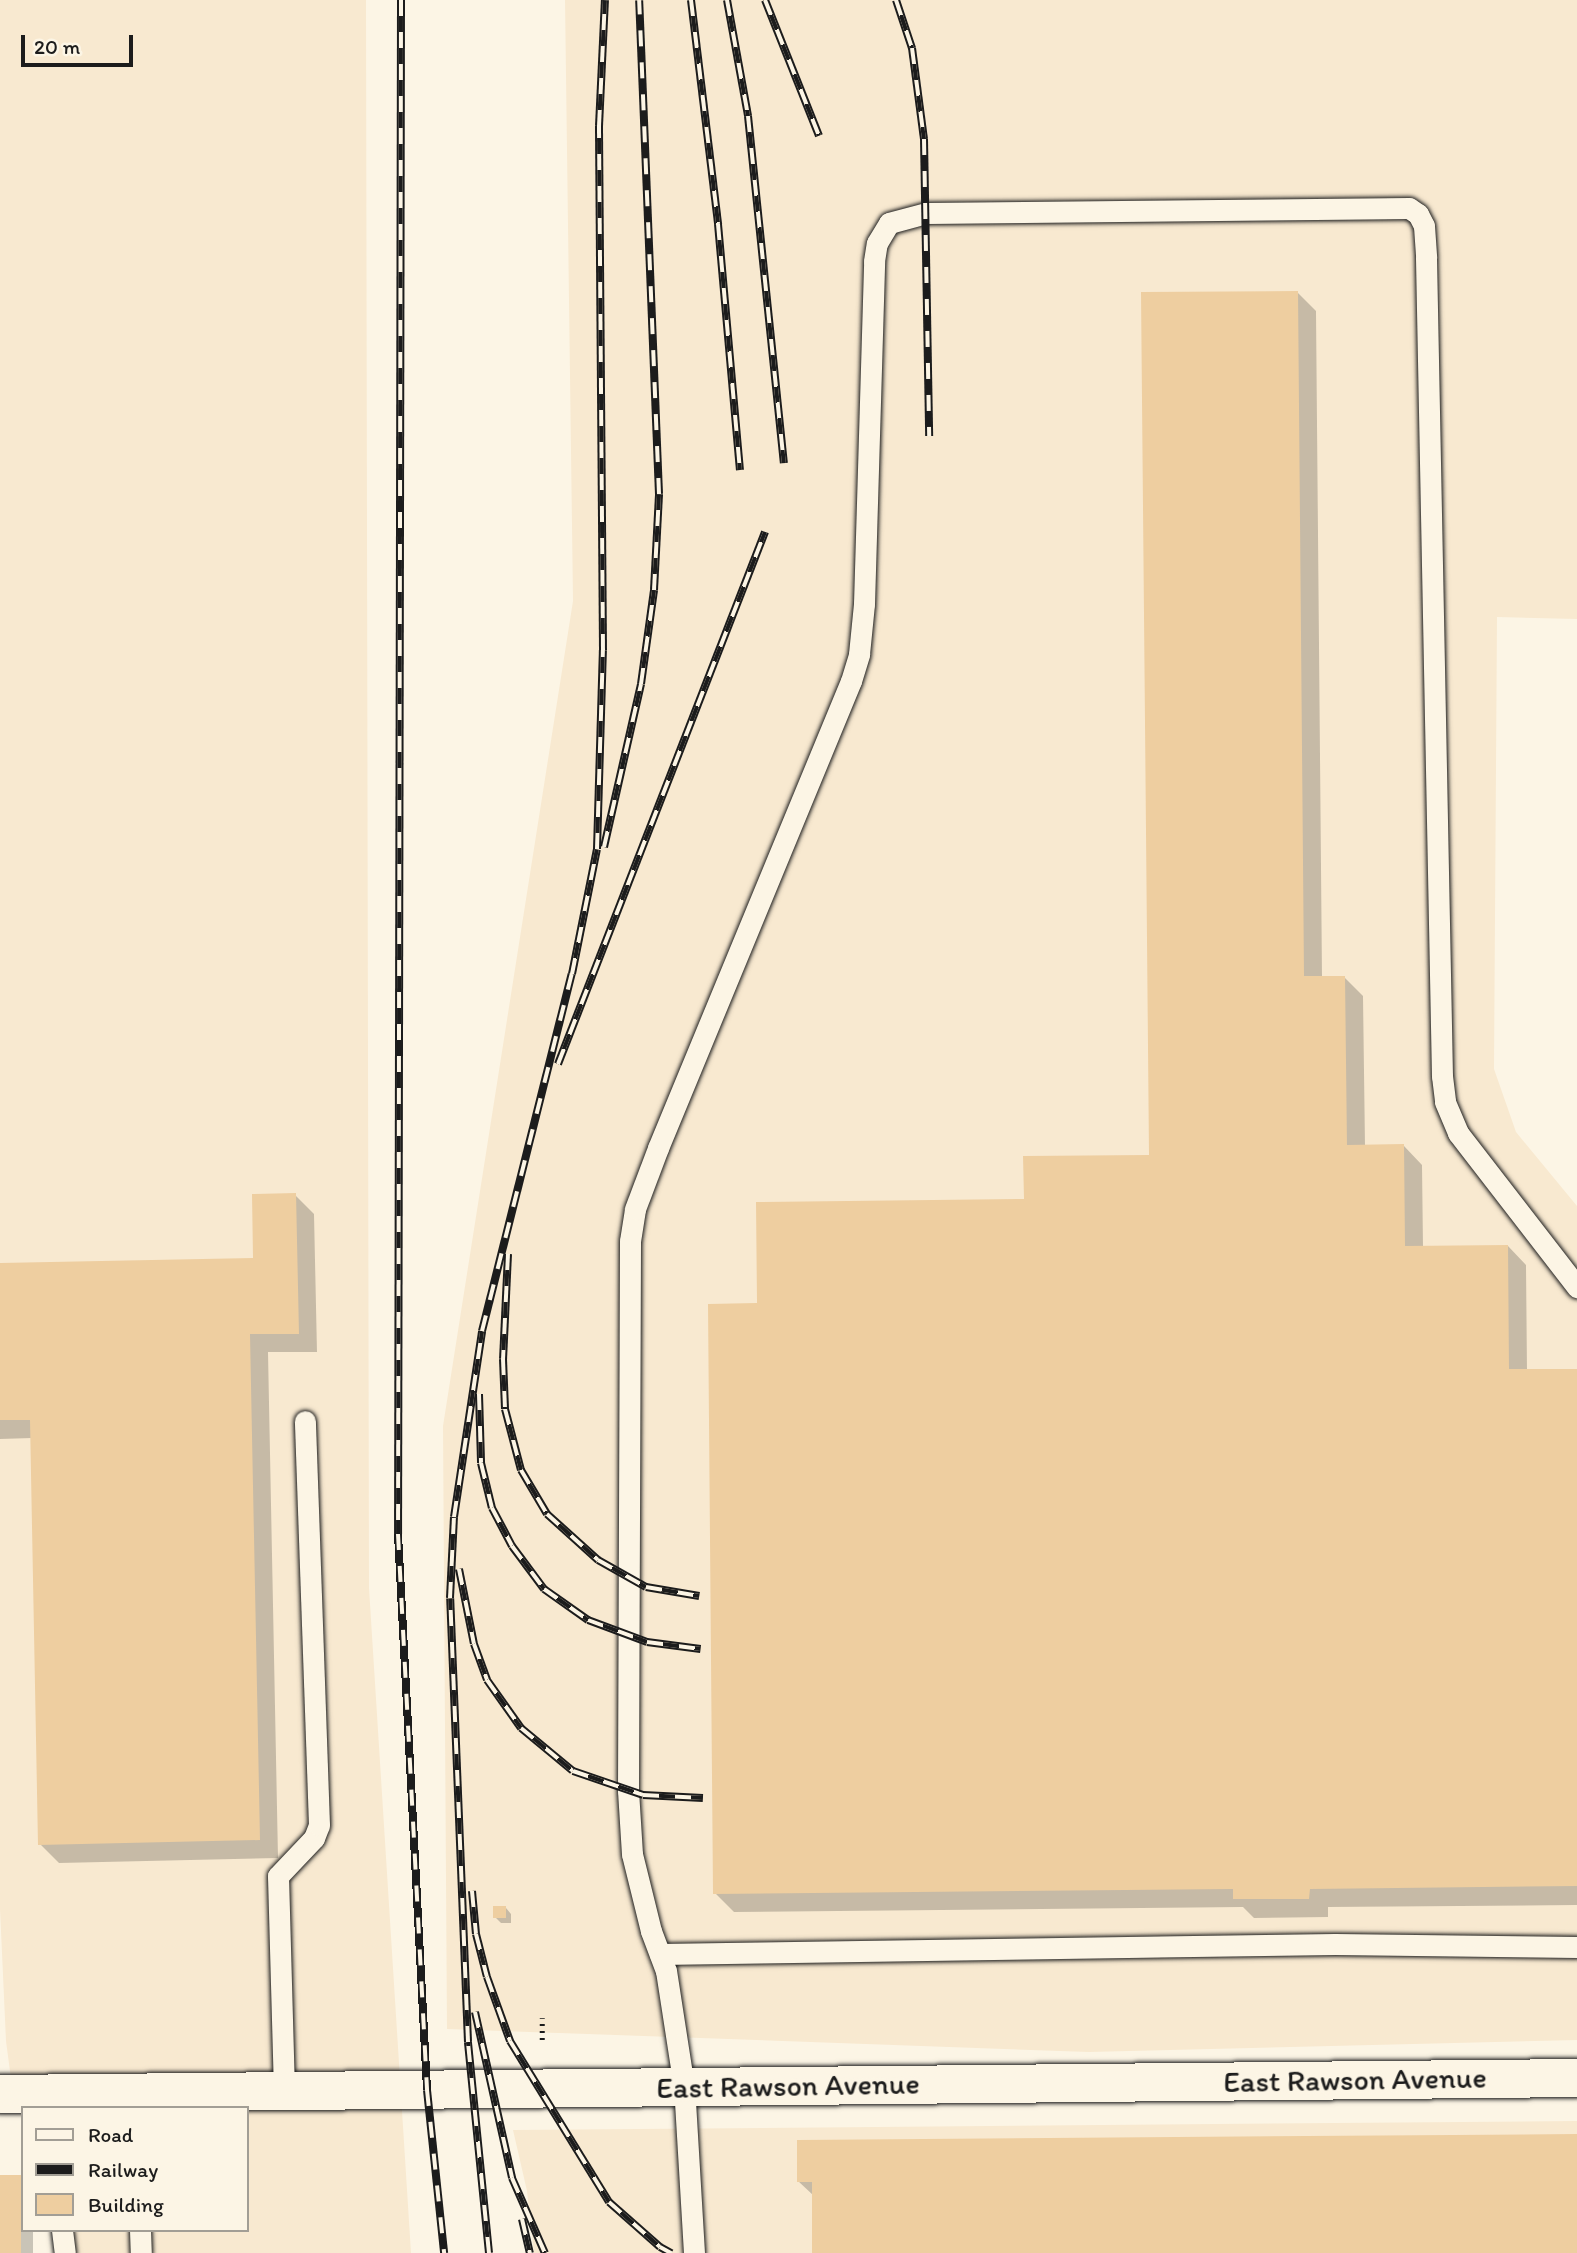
<!DOCTYPE html>
<html>
<head>
<meta charset="utf-8">
<style>
  body { margin:0 }
  #map { position:relative; width:1577px; height:2253px; overflow:hidden; background:#fcf5e5; font-family:Itim,sans-serif }
  div>[style] { position:absolute }
  .built>* { inset:0; background:#f8e9d0 }
  .shadow>* { inset:0; background:#0003 }
  .building>* { inset:0; background:#eecea0; transform-origin:0 0 }
  .path>* { height:4.5px; margin-top:-2.25px; transform-origin:0; background:repeating-linear-gradient(90deg,#1c1c1c 0 2px,transparent 0 7px) }
  .roads { filter:drop-shadow(0 0 2px #1c1c1c) drop-shadow(0 0 2px #1c1c1c) }
  .lane>* { height:21px; margin:-10.5px; padding:0 10.5px; transform-origin:10.5px; border-radius:10.5px; background:#fcf5e5 }
  .secondary>* { height:38px; margin:-19px; padding:0 19px; transform-origin:19px; border-radius:19px; background:#fcf5e5 }
  .rail>* { height:8px; margin-top:-4px; transform-origin:0; background:repeating-linear-gradient(90deg,#fcf5e5 0 16px,#1c1c1c 0 32px); box-sizing:border-box; border-block:2px solid #1c1c1c }
  span { translate:-50% -50%; white-space:nowrap; text-align:center; line-height:1.15; -webkit-text-stroke:7px #fcf5e5; paint-order:stroke }
  .street-label { font-size:30px; color:#1c1c1c }
  .legend { position:absolute; left:21px; top:2106px; width:228px; height:126px; box-sizing:border-box; background:#fcf5e5; border:2px solid #a29e95; margin:0; padding:9px 12px; list-style:none; font-size:21px; color:#1c1c1c }
  .legend li { display:flex; align-items:center; gap:14px; height:35px }
  .legend b { width:35px; border:2px solid #a29e95 }
  .scale { position:absolute; left:21px; top:35px; width:112px; height:32px; box-sizing:border-box; border:4px solid #1c1c1c; border-top:0; padding-left:9px; font-size:21px; line-height:24px; white-space:nowrap; color:#1c1c1c; -webkit-text-stroke:5px #fcf5e5; paint-order:stroke }
</style>
</head>
<body>
<div id="map">
  <div class="built">
    <div style="clip-path:polygon(0 0,366px 0,369px 1588px,411px 2253px,65px 2253px,62px 2230px,247px 2230px,247px 2108px,13px 2094px,6px 2041px,0 1909px)"></div>
    <div style="clip-path:polygon(565px 0,1577px 0,1577px 619px,1497px 617px,1494px 1069px,1516px 1132px,1577px 1206px,1577px 2040px,1089px 2052px,447px 2029px,443px 1426px,573px 601px)"></div>
    <div style="clip-path:polygon(1577px 2121px,1577px 2253px,534px 2253px,527px 2191px,513px 2130px)"></div>
  </div>
  <div class="shadow">
    <div style="clip-path:polygon(1297px 292px,1316px 311px,1322px 977px,1344px 977px,1363px 996px,1365px 1146px,1404px 1146px,1422px 1165px,1423px 1247px,1508px 1246px,1526px 1265px,1527px 1371px,1577px 1370px,1577px 1905px,1328px 1907px,1328px 1917px,1254px 1918px,1243px 1907px,734px 1912px,715px 1893px,759px 1305px,1025px 1201px,1151px 1157px)"></div>
    <div style="clip-path:polygon(295px 1195px,314px 1214px,317px 1352px,268px 1352px,278px 1858px,59px 1863px,40px 1844px,32px 1438px,0 1439px,0 1265px,255px 1260px)"></div>
    <div style="clip-path:polygon(506px 1908px,511px 1914px,511px 1923px,501px 1923px,495px 1917px)"></div>
    <div style="clip-path:polygon(1577px 2135px,1577px 2253px,814px 2253px,814px 2196px,798px 2181px)"></div>
    <div style="clip-path:polygon(0 2177px,23px 2179px,23px 2230px,33px 2230px,33px 2253px,0 2253px)"></div>
  </div>
  <div class="building">
    <div style="clip-path:polygon(1298px 291px,1304px 976px,1345px 976px,1347px 1145px,1404px 1144px,1405px 1246px,1508px 1245px,1509px 1369px,1577px 1369px,1577px 1886px,1310px 1889px,1309px 1899px,1233px 1899px,1233px 1889px,713px 1894px,708px 1304px,757px 1303px,756px 1202px,1024px 1199px,1023px 1156px,1149px 1155px,1141px 292px)"></div>
    <div style="clip-path:polygon(296px 1193px,299px 1334px,250px 1334px,260px 1840px,38px 1845px,30px 1420px,0 1420px,0 1263px,253px 1258px,252px 1194px)"></div>
    <div style="left:493px;top:1906px;width:13px;height:12px"></div>
    <div style="clip-path:polygon(1577px 2134px,1577px 2253px,812px 2253px,812px 2182px,797px 2182px,797px 2140px)"></div>
    <div style="left:0;top:2175px;width:21px;height:78px"></div>
  </div>
  <div class="path">
    <div style="left:542px;top:2040px;width:22px;rotate:-90deg"></div>
  </div>
  <div class="roads">
    <div class="lane">
      <div style="left:660px;top:1954px;width:675px;rotate:-0.85deg"></div>
      <div style="left:1335px;top:1944px;width:242px;rotate:0.7deg"></div>
      <div style="left:284px;top:2091px;width:215px;rotate:-91.6deg"></div>
      <div style="left:278px;top:1876px;width:52px;rotate:-46.5deg"></div>
      <div style="left:314px;top:1838px;width:14px;rotate:-69deg"></div>
      <div style="left:319px;top:1825px;width:404px;rotate:-92deg"></div>
      <div style="left:62px;top:2230px;width:23px;rotate:83deg"></div>
      <div style="left:140px;top:2230px;width:23px;rotate:88deg"></div>
      <div style="left:694px;top:2253px;width:166px;rotate:-93.4deg"></div>
      <div style="left:684px;top:2087px;width:117px;rotate:-98.8deg"></div>
      <div style="left:666px;top:1971px;width:43px;rotate:-110.6deg"></div>
      <div style="left:651px;top:1931px;width:79px;rotate:-103.9deg"></div>
      <div style="left:632px;top:1854px;width:64px;rotate:-93.6deg"></div>
      <div style="left:628px;top:1790px;width:549px;rotate:-89.79deg"></div>
      <div style="left:630px;top:1241px;width:32px;rotate:-81deg"></div>
      <div style="left:635px;top:1209px;width:65px;rotate:-69.3deg"></div>
      <div style="left:658px;top:1148px;width:505px;rotate:-67.55deg"></div>
      <div style="left:851px;top:681px;width:28px;rotate:-73deg"></div>
      <div style="left:859px;top:654px;width:50px;rotate:-84.3deg"></div>
      <div style="left:864px;top:604px;width:343px;rotate:-88.3deg"></div>
      <div style="left:874px;top:261px;width:18px;rotate:-81deg"></div>
      <div style="left:877px;top:243px;width:23px;rotate:-59deg"></div>
      <div style="left:889px;top:223px;width:39px;rotate:-15deg"></div>
      <div style="left:927px;top:213px;width:482px;rotate:-0.6deg"></div>
      <div style="left:1409px;top:208px;width:11px;rotate:34deg"></div>
      <div style="left:1418px;top:214px;width:13px;rotate:63deg"></div>
      <div style="left:1424px;top:226px;width:32px;rotate:86deg"></div>
      <div style="left:1426px;top:258px;width:818px;rotate:88.88deg"></div>
      <div style="left:1442px;top:1076px;width:26px;rotate:83deg"></div>
      <div style="left:1445px;top:1102px;width:34px;rotate:67deg"></div>
      <div style="left:1458px;top:1133px;width:195px;rotate:52.3deg"></div>
    </div>
    <div class="secondary">
      <div style="left:0;top:2094px;width:1577px;rotate:-0.58deg"></div>
    </div>
  </div>
  <div class="rail">
    <div style="left:401px;top:0;width:1534px;rotate:90.11deg"></div>
    <div style="left:398px;top:1534px;width:557px;rotate:87.01deg"></div>
    <div style="left:427px;top:2090px;width:164px;rotate:84deg"></div>
    <div style="left:691px;top:0;width:226px;rotate:83.1deg"></div>
    <div style="left:718px;top:224px;width:247px;rotate:84.9deg"></div>
    <div style="left:727px;top:0;width:118px;rotate:79.7deg"></div>
    <div style="left:748px;top:116px;width:349px;rotate:84.1deg"></div>
    <div style="left:765px;top:0;width:146px;rotate:68.3deg"></div>
    <div style="left:896px;top:0;width:51px;rotate:71.6deg"></div>
    <div style="left:912px;top:48px;width:92px;rotate:82.5deg"></div>
    <div style="left:924px;top:139px;width:297px;rotate:89deg"></div>
    <div style="left:604px;top:847px;width:167px;rotate:-77.2deg"></div>
    <div style="left:641px;top:684px;width:95px;rotate:-82.1deg"></div>
    <div style="left:654px;top:590px;width:96px;rotate:-87deg"></div>
    <div style="left:659px;top:494px;width:494px;rotate:-92.3deg"></div>
    <div style="left:558px;top:1064px;width:571px;rotate:-68.74deg"></div>
    <div style="left:508px;top:1254px;width:105px;rotate:92.7deg"></div>
    <div style="left:503px;top:1359px;width:50px;rotate:87.7deg"></div>
    <div style="left:505px;top:1409px;width:63px;rotate:75.3deg"></div>
    <div style="left:521px;top:1470px;width:51px;rotate:59.4deg"></div>
    <div style="left:547px;top:1514px;width:69px;rotate:42deg"></div>
    <div style="left:598px;top:1560px;width:55px;rotate:29.4deg"></div>
    <div style="left:646px;top:1587px;width:54px;rotate:9.6deg"></div>
    <div style="left:479px;top:1394px;width:69px;rotate:88.3deg"></div>
    <div style="left:481px;top:1463px;width:46px;rotate:76.3deg"></div>
    <div style="left:492px;top:1508px;width:43px;rotate:62.2deg"></div>
    <div style="left:512px;top:1546px;width:54px;rotate:53.3deg"></div>
    <div style="left:544px;top:1589px;width:54px;rotate:35.2deg"></div>
    <div style="left:588px;top:1620px;width:63px;rotate:20.4deg"></div>
    <div style="left:647px;top:1642px;width:54px;rotate:7.4deg"></div>
    <div style="left:459px;top:1569px;width:76px;rotate:78.7deg"></div>
    <div style="left:474px;top:1644px;width:38px;rotate:70deg"></div>
    <div style="left:487px;top:1680px;width:59px;rotate:54.7deg"></div>
    <div style="left:521px;top:1728px;width:67px;rotate:39.6deg"></div>
    <div style="left:573px;top:1771px;width:74px;rotate:18.9deg"></div>
    <div style="left:643px;top:1795px;width:60px;rotate:2.9deg"></div>
    <div style="left:472px;top:1891px;width:43px;rotate:84.7deg"></div>
    <div style="left:476px;top:1934px;width:44px;rotate:75.7deg"></div>
    <div style="left:487px;top:1977px;width:68px;rotate:70.2deg"></div>
    <div style="left:510px;top:2041px;width:189px;rotate:58.4deg"></div>
    <div style="left:609px;top:2202px;width:68px;rotate:41.4deg"></div>
    <div style="left:660px;top:2247px;width:13px;rotate:29deg"></div>
    <div style="left:475px;top:2012px;width:170px;rotate:77.4deg"></div>
    <div style="left:512px;top:2178px;width:82px;rotate:66.3deg"></div>
    <div style="left:522px;top:2219px;width:35px;rotate:77deg"></div>
    <div style="left:489px;top:2253px;width:212px;rotate:-95.7deg"></div>
    <div style="left:468px;top:2042px;width:444px;rotate:-92.3deg"></div>
    <div style="left:450px;top:1598px;width:81px;rotate:-87.2deg"></div>
    <div style="left:454px;top:1517px;width:188px;rotate:-81.4deg"></div>
    <div style="left:482px;top:1331px;width:368px;rotate:-75.9deg"></div>
    <div style="left:572px;top:974px;width:127px;rotate:-78.7deg"></div>
    <div style="left:597px;top:849px;width:199px;rotate:-88.3deg"></div>
    <div style="left:603px;top:650px;width:524px;rotate:-90.44deg"></div>
    <div style="left:599px;top:126px;width:126px;rotate:-87.3deg"></div>
  </div>
  <div class="street-label">
    <span style="left:1355px;top:2080px;rotate:-1deg">East Rawson Avenue</span>
    <span style="left:788px;top:2086px;rotate:-1deg">East Rawson Avenue</span>
  </div>
  <ul class="legend">
  <li><b style="height:9px;background:#fcf5e5"></b>Road</li>
  <li><b style="height:9px;background:#1c1c1c"></b>Railway</li>
  <li><b style="height:19px;background:#eecea0"></b>Building</li>
  </ul>
  <div class="scale">20 m</div>
</div>
</body>
</html>
